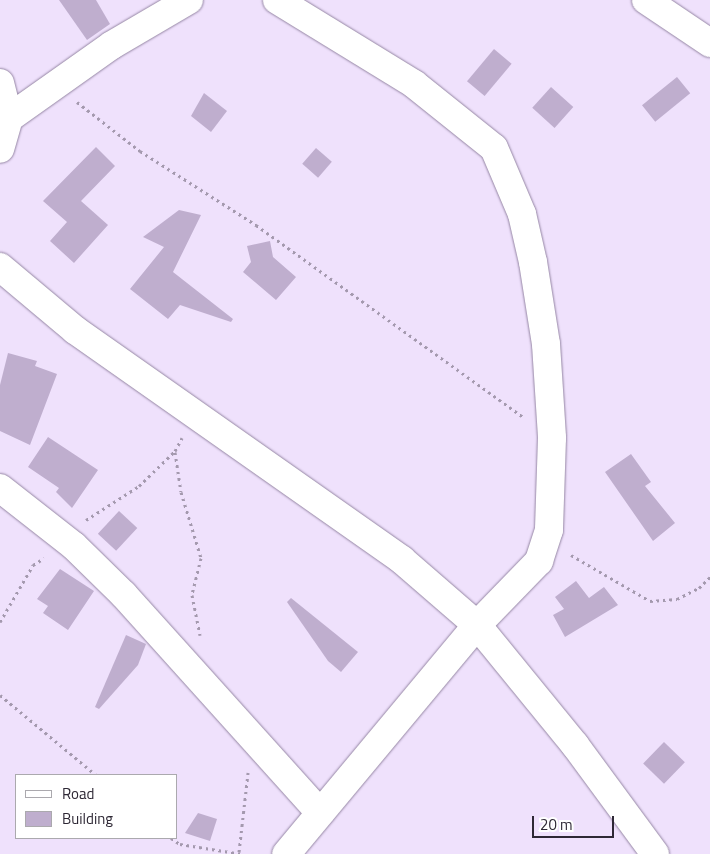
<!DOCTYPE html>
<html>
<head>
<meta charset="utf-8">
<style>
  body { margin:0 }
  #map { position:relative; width:710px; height:854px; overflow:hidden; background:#efe1fc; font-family:"Titillium Web",sans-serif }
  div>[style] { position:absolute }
  .building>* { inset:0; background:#bfaece; transform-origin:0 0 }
  .path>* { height:3px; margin-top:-1.5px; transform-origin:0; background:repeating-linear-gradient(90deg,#a499ae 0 2.5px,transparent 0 6.5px) }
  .roads { filter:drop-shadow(0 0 1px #9586a4) drop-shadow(0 0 1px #9586a4) }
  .minor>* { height:28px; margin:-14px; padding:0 14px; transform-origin:14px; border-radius:14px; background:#fff }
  span { translate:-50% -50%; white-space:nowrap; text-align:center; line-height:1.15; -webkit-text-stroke:4px #fff; paint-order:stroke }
  .legend { position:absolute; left:15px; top:774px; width:162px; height:65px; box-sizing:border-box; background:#fff; border:1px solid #aba9ae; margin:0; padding:6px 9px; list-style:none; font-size:15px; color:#2e2835 }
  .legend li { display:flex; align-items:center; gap:10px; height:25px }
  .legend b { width:25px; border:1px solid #aba9ae }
  .scale { position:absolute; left:532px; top:816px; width:82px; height:22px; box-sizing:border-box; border:2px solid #2e2835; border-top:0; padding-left:6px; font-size:15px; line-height:18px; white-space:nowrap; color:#2e2835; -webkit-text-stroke:4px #fff; paint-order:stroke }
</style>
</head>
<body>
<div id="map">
  <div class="building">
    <div style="clip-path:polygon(59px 0,96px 0,110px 24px,87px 40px)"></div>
    <div style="left:494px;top:49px;width:23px;height:42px;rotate:40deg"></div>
    <div style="left:677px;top:77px;width:21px;height:45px;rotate:51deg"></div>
    <div style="left:551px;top:87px;width:30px;height:28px;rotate:42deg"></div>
    <div style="clip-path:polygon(204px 93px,227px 111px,211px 132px,191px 116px)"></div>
    <div style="clip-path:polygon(96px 147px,115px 166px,81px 201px,108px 225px,74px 263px,50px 241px,67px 222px,43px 201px)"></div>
    <div style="left:316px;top:148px;width:21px;height:21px;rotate:41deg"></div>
    <div style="clip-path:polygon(179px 210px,201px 215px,173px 272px,233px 319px,231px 322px,180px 305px,168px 319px,130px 289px,164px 247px,143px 237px)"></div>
    <div style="clip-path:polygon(270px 241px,273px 257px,296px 277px,276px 300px,243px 272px,251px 262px,247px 246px)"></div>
    <div style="clip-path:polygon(8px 353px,37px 361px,35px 366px,57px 374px,30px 445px,0 431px,0 385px)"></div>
    <div style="clip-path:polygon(48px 437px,98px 470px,72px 508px,56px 492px,59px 488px,28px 467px)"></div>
    <div style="clip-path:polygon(631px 454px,651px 482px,645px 486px,675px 523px,653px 541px,605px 472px)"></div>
    <div style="left:119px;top:511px;width:25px;height:31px;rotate:43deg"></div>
    <div style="clip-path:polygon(60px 569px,94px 591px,68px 630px,43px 613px,48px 606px,37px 599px)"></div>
    <div style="clip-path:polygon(576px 581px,589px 598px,604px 587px,618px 605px,565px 637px,553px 615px,564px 609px,555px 597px)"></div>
    <div style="clip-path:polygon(291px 598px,358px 652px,341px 672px,328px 661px,287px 602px)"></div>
    <div style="clip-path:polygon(126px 635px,146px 644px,138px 665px,99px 709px,95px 707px)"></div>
    <div style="left:664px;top:742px;width:29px;height:30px;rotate:44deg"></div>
    <div style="clip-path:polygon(198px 813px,217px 819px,210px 841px,185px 833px)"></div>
  </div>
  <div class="path">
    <div style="left:77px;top:102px;width:80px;rotate:37.9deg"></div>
    <div style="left:140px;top:151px;width:138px;rotate:32.5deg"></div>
    <div style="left:256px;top:225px;width:329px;rotate:35.7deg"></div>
    <div style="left:175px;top:452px;width:40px;rotate:81.5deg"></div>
    <div style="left:181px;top:492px;width:69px;rotate:73.1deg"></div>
    <div style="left:201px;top:558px;width:38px;rotate:104deg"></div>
    <div style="left:192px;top:595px;width:41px;rotate:78.7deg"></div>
    <div style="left:86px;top:520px;width:63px;rotate:-32.7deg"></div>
    <div style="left:139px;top:486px;width:50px;rotate:-44.2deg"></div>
    <div style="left:175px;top:451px;width:15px;rotate:-62deg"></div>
    <div style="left:571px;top:555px;width:91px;rotate:30.2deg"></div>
    <div style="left:650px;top:601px;width:27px;rotate:-4deg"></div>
    <div style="left:677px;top:599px;width:25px;rotate:-27deg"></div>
    <div style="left:699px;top:588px;width:16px;rotate:-45deg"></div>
    <div style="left:0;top:622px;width:66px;rotate:-59.9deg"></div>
    <div style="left:33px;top:565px;width:13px;rotate:-32deg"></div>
    <div style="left:0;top:695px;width:125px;rotate:39.8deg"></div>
    <div style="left:171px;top:838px;width:11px;rotate:34deg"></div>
    <div style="left:180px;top:844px;width:63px;rotate:9.2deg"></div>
    <div style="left:239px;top:852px;width:80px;rotate:-83.5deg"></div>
  </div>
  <div class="roads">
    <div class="minor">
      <div style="left:277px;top:0;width:161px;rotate:31.5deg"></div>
      <div style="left:414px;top:84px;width:102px;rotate:38.7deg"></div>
      <div style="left:494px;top:148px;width:72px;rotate:67deg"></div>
      <div style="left:522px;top:214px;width:49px;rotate:77.1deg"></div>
      <div style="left:533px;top:262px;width:83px;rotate:81deg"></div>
      <div style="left:546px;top:344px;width:94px;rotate:86.3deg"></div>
      <div style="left:552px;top:438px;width:92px;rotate:91.9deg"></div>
      <div style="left:549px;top:530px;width:33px;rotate:108deg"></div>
      <div style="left:539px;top:561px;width:89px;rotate:134.1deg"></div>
      <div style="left:477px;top:625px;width:298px;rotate:129.8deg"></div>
      <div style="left:646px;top:0;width:77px;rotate:33.9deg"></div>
      <div style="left:0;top:83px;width:36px;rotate:76deg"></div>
      <div style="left:9px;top:118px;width:32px;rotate:106deg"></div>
      <div style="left:9px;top:118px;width:126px;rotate:-35.3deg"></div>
      <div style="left:112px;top:45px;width:89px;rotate:-30.3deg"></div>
      <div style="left:0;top:267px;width:98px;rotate:40deg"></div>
      <div style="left:75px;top:330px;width:400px;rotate:35.1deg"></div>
      <div style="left:402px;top:560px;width:99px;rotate:40.9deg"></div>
      <div style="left:477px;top:625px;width:155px;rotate:50.8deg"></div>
      <div style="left:575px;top:745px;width:135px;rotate:53.7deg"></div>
      <div style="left:0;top:488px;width:94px;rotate:38.1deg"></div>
      <div style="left:74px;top:546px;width:70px;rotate:44.4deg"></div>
      <div style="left:124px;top:595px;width:293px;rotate:48deg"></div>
    </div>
  </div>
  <ul class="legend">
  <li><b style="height:6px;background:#fff"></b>Road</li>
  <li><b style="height:14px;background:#bfaece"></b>Building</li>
  </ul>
  <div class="scale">20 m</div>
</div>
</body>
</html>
